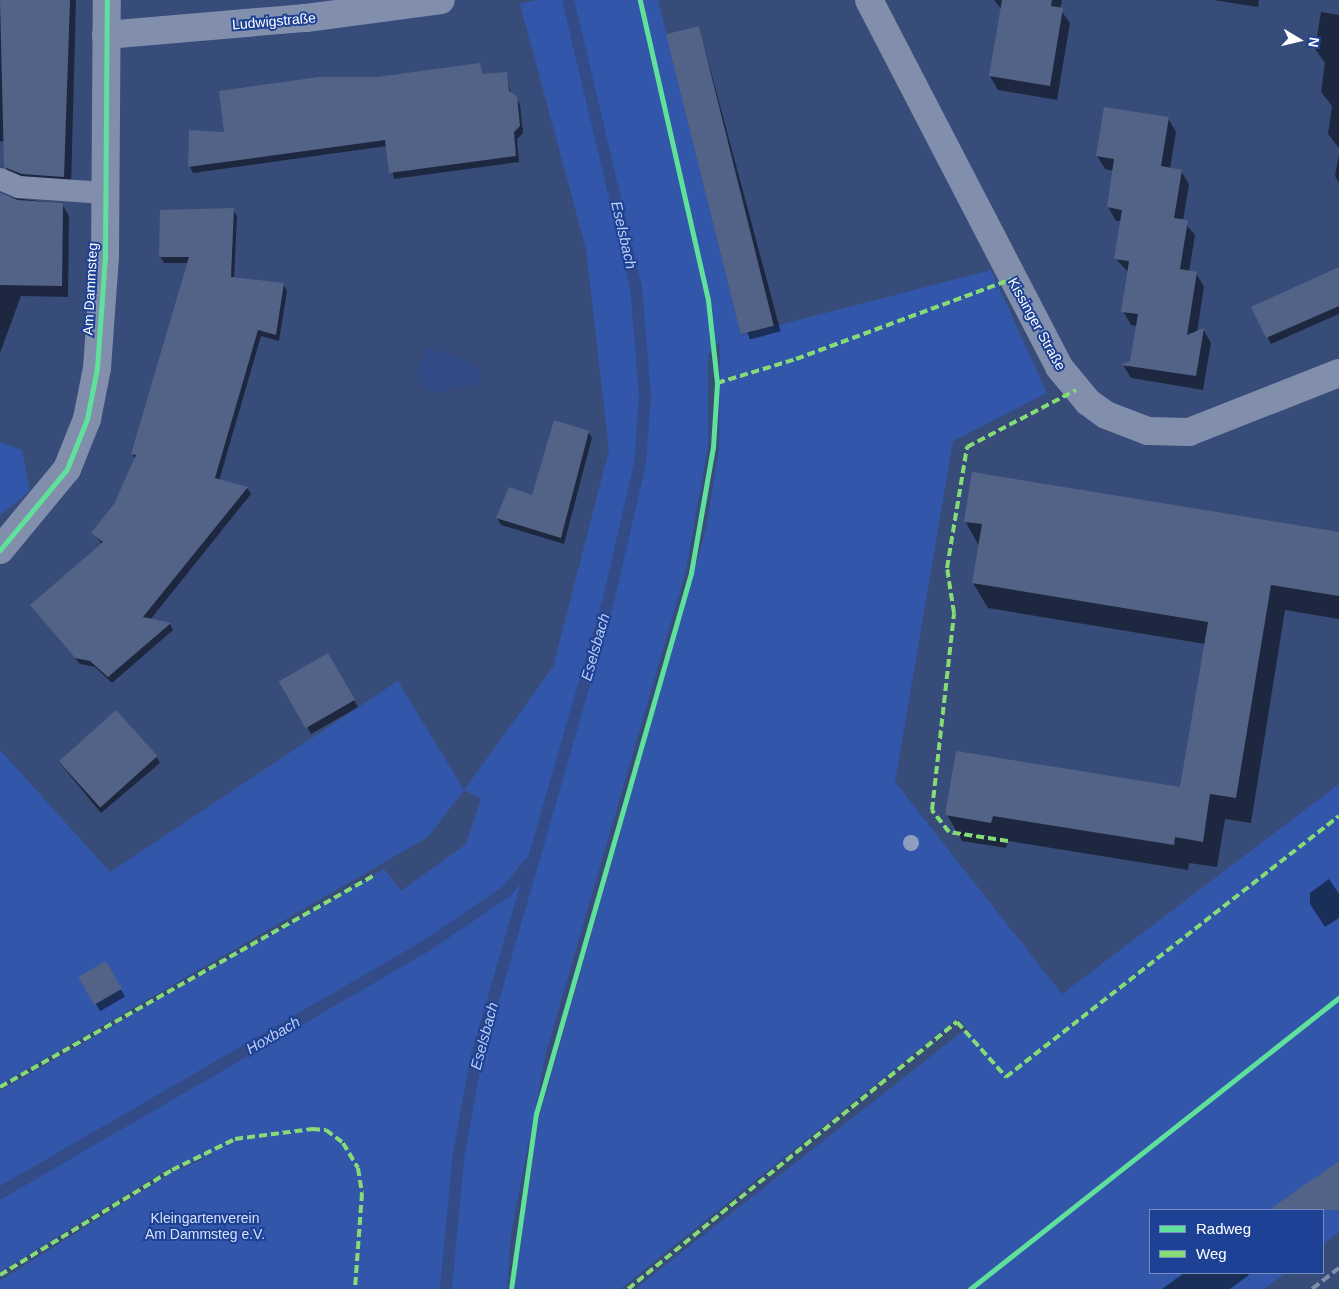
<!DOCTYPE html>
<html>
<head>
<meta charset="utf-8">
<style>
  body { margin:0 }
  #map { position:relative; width:1339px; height:1289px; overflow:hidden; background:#384c79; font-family:Helvetica,sans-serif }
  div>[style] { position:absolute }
  .green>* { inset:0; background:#3257aa }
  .water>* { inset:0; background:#334c88 }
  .shadow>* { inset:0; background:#0007; transform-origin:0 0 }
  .stream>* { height:12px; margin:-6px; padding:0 6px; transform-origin:6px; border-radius:6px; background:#334c88 }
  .building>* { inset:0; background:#536387; transform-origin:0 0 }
  .service>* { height:22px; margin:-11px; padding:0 11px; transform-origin:11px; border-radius:11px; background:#818eac }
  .minor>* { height:28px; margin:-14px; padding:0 14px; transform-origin:14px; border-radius:14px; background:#818eac }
  .rail>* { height:4px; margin-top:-2px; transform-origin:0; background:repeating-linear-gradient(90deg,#808dab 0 9px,transparent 0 13px) }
  .quiet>* { height:4px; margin-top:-2px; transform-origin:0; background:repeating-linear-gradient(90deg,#86db77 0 8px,transparent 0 12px) }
  .cycleway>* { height:5px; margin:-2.5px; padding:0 2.5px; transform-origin:2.5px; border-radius:2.5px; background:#60e19b }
  .trees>* { width:16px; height:16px; margin:-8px; border-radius:50%; background:#8f9ec0 }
  span { translate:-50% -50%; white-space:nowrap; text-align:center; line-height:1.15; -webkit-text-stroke:4px #1d4194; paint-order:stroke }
  .street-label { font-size:14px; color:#fff }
  .park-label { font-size:14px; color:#d6e1fa }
  .water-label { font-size:15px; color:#bccef5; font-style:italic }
  .legend { position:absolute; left:1149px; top:1209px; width:175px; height:65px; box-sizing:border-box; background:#1d4194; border:1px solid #778dbf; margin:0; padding:6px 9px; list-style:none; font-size:15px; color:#fff }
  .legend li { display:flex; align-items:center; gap:10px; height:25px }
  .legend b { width:25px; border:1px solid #778dbf }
  .north { position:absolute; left:1274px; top:15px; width:50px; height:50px; -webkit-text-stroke:4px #1d4194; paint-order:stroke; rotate:99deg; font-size:14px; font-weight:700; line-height:20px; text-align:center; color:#fff }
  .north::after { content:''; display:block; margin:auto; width:18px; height:22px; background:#fff; clip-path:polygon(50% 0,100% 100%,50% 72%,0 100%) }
</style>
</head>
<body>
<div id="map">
  <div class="green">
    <div style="clip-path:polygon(537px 0,658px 0,741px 335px,991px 270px,1047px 393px,953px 441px,895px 782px,1062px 994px,1339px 784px,1339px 1232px,1323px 1244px,1323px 1210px,1150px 1210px,1150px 1273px,1285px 1273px,1264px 1289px,635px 1289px,963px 1031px,971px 1034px,958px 1018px,620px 1289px,514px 1289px,539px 1118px,707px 525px,719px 448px,720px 342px,708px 354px,708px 446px,686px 570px,546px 1053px,511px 1234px,507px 1289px,0 1289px,0 1281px,174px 1171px,218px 1154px,168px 1169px,0 1272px,0 1091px,384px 869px,401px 891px,466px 844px,481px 799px,464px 790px,428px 837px,0 1085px,0 750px,110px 872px,398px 681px,464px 790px,553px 667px,609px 450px,586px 249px,520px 4px)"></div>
    <div style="clip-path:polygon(0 442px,22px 450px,30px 491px,0 515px)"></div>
  </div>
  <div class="water">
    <div style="clip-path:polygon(426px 348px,467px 359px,480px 370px,479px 384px,431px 393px,420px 384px,417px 374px)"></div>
  </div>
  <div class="shadow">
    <div style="clip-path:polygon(0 0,76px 0,71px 189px,12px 179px,5px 166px,5px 142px,0 141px)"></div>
    <div style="clip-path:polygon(994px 0,1062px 0,1060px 9px,1070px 23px,1057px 100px,998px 90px,990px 76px,1002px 10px)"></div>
    <div style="clip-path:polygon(1213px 0,1259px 0,1258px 7px)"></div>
    <div style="clip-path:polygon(1321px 12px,1339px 15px,1339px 148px,1328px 134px,1332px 106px,1321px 92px,1325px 63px,1315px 49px)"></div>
    <div style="left:699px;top:27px;width:315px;height:32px;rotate:75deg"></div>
    <div style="clip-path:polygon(480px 65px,484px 76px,506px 73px,511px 94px,520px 104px,523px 133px,517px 139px,519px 162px,394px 179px,387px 146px,193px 173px,190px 167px,226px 133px,377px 78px)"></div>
    <div style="clip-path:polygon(1168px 118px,1176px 132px,1170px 169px,1181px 171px,1189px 184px,1183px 221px,1195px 235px,1189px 272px,1196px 273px,1204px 287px,1197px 332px,1203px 329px,1211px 343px,1203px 390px,1131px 378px,1123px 365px,1131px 361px,1137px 326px,1131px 325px,1123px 311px,1129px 273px,1116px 259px,1122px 221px,1116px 221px,1108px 207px,1114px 171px,1105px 169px,1097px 156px)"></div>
    <div style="clip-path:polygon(1339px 154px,1339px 183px,1335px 176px)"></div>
    <div style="clip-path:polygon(0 196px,62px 204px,69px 216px,68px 297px,21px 296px,0 353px)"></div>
    <div style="clip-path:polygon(233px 210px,237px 216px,234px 279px,283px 284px,287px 291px,279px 341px,261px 336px,219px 481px,247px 488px,251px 494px,150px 620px,170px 624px,173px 630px,112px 683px,95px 667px,80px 664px,31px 605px,103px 545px,93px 533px,115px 505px,135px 459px,132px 453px,189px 263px,164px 263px,160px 256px)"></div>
    <div style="clip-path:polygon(1339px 278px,1339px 314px,1271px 344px,1253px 307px)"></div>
    <div style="clip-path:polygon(588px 432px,592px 438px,564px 544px,501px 525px,497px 518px,533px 497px)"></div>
    <div style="clip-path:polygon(965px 521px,1339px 533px,1339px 619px,1285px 610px,1251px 823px,1225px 819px,1217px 867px,1189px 863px,1188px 870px,1008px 841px,1006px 848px,962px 841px,947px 815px,1181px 788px,1205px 644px,988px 608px,973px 583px,979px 546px)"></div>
    <div style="left:328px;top:655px;width:60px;height:54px;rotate:60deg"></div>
    <div style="clip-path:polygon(156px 756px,160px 763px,101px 813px,58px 761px)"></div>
    <div style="clip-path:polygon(1329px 879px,1339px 894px,1339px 918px,1325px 927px,1310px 904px,1310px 893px)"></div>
    <div style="left:105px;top:963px;width:39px;height:29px;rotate:59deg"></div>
    <div style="clip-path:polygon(1184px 1273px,1248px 1273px,1249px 1275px,1230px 1289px,1162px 1289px)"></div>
  </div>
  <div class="stream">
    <div style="left:0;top:1193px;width:492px;rotate:-30.1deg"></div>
    <div style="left:426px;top:946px;width:98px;rotate:-34.2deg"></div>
    <div style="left:507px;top:891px;width:35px;rotate:-51deg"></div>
    <div style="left:446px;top:1289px;width:131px;rotate:-84.7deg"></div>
    <div style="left:458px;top:1159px;width:102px;rotate:-79.8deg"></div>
    <div style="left:476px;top:1059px;width:480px;rotate:-73.9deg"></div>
    <div style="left:609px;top:598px;width:138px;rotate:-77deg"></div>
    <div style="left:640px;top:464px;width:68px;rotate:-85.8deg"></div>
    <div style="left:645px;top:396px;width:109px;rotate:-94.7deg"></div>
    <div style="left:636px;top:287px;width:295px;rotate:-103.3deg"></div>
  </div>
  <div class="building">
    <div style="clip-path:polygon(0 0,70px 0,64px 177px,22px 174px,4px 167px)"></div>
    <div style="clip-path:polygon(1002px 0,1052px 0,1051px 6px,1063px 8px,1050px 86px,989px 76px)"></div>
    <div style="left:699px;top:26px;width:309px;height:34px;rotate:76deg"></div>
    <div style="clip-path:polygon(480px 63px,483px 74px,507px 72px,509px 91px,517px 96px,520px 126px,514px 132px,516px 156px,389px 173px,385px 140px,188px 167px,189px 130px,224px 132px,219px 91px,319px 77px,377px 77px)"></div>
    <div style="clip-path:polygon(1104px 107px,1169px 117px,1161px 166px,1182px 170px,1174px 218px,1188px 220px,1180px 269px,1197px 272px,1187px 335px,1204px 328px,1196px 376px,1121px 365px,1130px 361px,1138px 314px,1121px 312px,1129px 261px,1114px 259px,1122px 210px,1107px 207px,1114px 159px,1096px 156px)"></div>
    <div style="clip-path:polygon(0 193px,18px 200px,63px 203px,62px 286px,0 285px)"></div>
    <div style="clip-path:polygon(234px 208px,231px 277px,284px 283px,276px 335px,258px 330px,215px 478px,248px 487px,143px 617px,171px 623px,108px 677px,90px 661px,75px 658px,30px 605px,103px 542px,91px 533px,114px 504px,136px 455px,131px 454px,189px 257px,159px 257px,160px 210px)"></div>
    <div style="clip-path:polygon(1339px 267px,1339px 306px,1266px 338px,1251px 307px)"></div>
    <div style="clip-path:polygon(554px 420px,589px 431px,561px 538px,496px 518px,509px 487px,532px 495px)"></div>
    <div style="clip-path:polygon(972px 472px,1339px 532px,1339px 596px,1271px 585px,1236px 798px,1210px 794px,1203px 842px,1175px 837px,1174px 845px,993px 816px,991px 823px,945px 815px,956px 751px,1180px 787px,1208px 622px,972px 583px,982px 524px,964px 522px)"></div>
    <div style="left:328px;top:653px;width:54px;height:57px;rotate:60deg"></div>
    <div style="left:116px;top:710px;width:62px;height:77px;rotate:48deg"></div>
    <div style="left:106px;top:961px;width:32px;height:32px;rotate:60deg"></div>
    <div style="clip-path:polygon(1339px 1161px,1339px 1210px,1269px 1210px)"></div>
  </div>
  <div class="service">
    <div style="left:0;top:179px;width:21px;rotate:23deg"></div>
    <div style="left:19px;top:187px;width:86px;rotate:4deg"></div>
  </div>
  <div class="minor">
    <div style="left:869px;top:0;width:413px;rotate:62.6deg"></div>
    <div style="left:1059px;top:367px;width:45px;rotate:50.4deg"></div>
    <div style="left:1088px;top:402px;width:22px;rotate:36deg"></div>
    <div style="left:1106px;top:415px;width:45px;rotate:20.9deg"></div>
    <div style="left:1148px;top:431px;width:41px;rotate:1.4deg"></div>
    <div style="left:1189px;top:432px;width:161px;rotate:-21.5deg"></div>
    <div style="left:106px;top:35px;width:201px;rotate:-4.9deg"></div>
    <div style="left:306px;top:18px;width:136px;rotate:-7.6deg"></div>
    <div style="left:0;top:550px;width:105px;rotate:-50.4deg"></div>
    <div style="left:67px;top:469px;width:54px;rotate:-68.2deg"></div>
    <div style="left:87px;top:419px;width:52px;rotate:-78.9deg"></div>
    <div style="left:97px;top:368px;width:111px;rotate:-85.9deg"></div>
    <div style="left:105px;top:257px;width:257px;rotate:-89.6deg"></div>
  </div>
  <div class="rail">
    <div style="left:1312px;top:1289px;width:34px;rotate:-38deg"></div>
  </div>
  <div class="quiet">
    <div style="left:717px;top:383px;width:83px;rotate:-16.9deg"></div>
    <div style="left:796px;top:359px;width:230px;rotate:-20.3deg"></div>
    <div style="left:1008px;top:841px;width:60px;rotate:-171.3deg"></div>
    <div style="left:949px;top:832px;width:28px;rotate:-128deg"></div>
    <div style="left:932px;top:810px;width:198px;rotate:-83.6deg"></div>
    <div style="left:954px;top:613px;width:46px;rotate:-98.8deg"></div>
    <div style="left:947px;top:568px;width:123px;rotate:-80.6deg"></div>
    <div style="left:967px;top:447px;width:123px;rotate:-27.6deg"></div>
    <div style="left:0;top:1087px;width:429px;rotate:-29.5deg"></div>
    <div style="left:0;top:1275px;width:202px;rotate:-31.4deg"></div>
    <div style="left:172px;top:1170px;width:70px;rotate:-26.2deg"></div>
    <div style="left:235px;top:1139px;width:78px;rotate:-7.4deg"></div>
    <div style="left:312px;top:1129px;width:14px;rotate:4deg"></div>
    <div style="left:326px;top:1130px;width:21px;rotate:37deg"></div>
    <div style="left:343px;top:1143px;width:29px;rotate:59deg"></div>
    <div style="left:358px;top:1168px;width:25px;rotate:81deg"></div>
    <div style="left:362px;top:1193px;width:96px;rotate:94.2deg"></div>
    <div style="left:628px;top:1289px;width:424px;rotate:-39.1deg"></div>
    <div style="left:957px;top:1022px;width:74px;rotate:48.3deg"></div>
    <div style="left:1006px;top:1077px;width:423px;rotate:-38.1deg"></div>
  </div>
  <div class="cycleway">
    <div style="left:0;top:550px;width:105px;rotate:-50.4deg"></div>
    <div style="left:67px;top:469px;width:54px;rotate:-68.2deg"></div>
    <div style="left:87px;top:419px;width:52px;rotate:-78.9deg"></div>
    <div style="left:97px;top:368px;width:111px;rotate:-85.9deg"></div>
    <div style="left:105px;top:257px;width:257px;rotate:-89.6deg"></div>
    <div style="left:511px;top:1289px;width:177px;rotate:-81.9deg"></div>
    <div style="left:536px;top:1114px;width:563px;rotate:-74.01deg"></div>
    <div style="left:691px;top:573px;width:128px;rotate:-80.1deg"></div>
    <div style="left:713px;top:447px;width:64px;rotate:-86.4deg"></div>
    <div style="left:717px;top:383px;width:83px;rotate:-96.2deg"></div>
    <div style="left:708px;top:300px;width:308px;rotate:-102.8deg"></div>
    <div style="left:970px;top:1289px;width:470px;rotate:-38.3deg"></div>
  </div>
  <div class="trees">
    <div style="left:911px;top:843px"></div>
  </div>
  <div class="street-label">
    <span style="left:274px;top:21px;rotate:-5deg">Ludwigstraße</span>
    <span style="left:90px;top:289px;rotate:-87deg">Am Dammsteg</span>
    <span style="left:1037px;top:324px;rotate:61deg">Kissinger Straße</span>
  </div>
  <div class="park-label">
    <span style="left:205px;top:1226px">Kleingartenverein<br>Am Dammsteg e.V.</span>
  </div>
  <div class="water-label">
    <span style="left:624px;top:235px;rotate:77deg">Eselsbach</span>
    <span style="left:595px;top:647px;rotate:-74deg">Eselsbach</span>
    <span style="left:273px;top:1035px;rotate:-30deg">Hoxbach</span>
    <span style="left:484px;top:1036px;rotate:-75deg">Eselsbach</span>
  </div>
  <ul class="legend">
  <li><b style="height:6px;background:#60e19b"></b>Radweg</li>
  <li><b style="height:6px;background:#86db77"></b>Weg</li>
  </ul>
  <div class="north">N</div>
</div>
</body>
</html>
